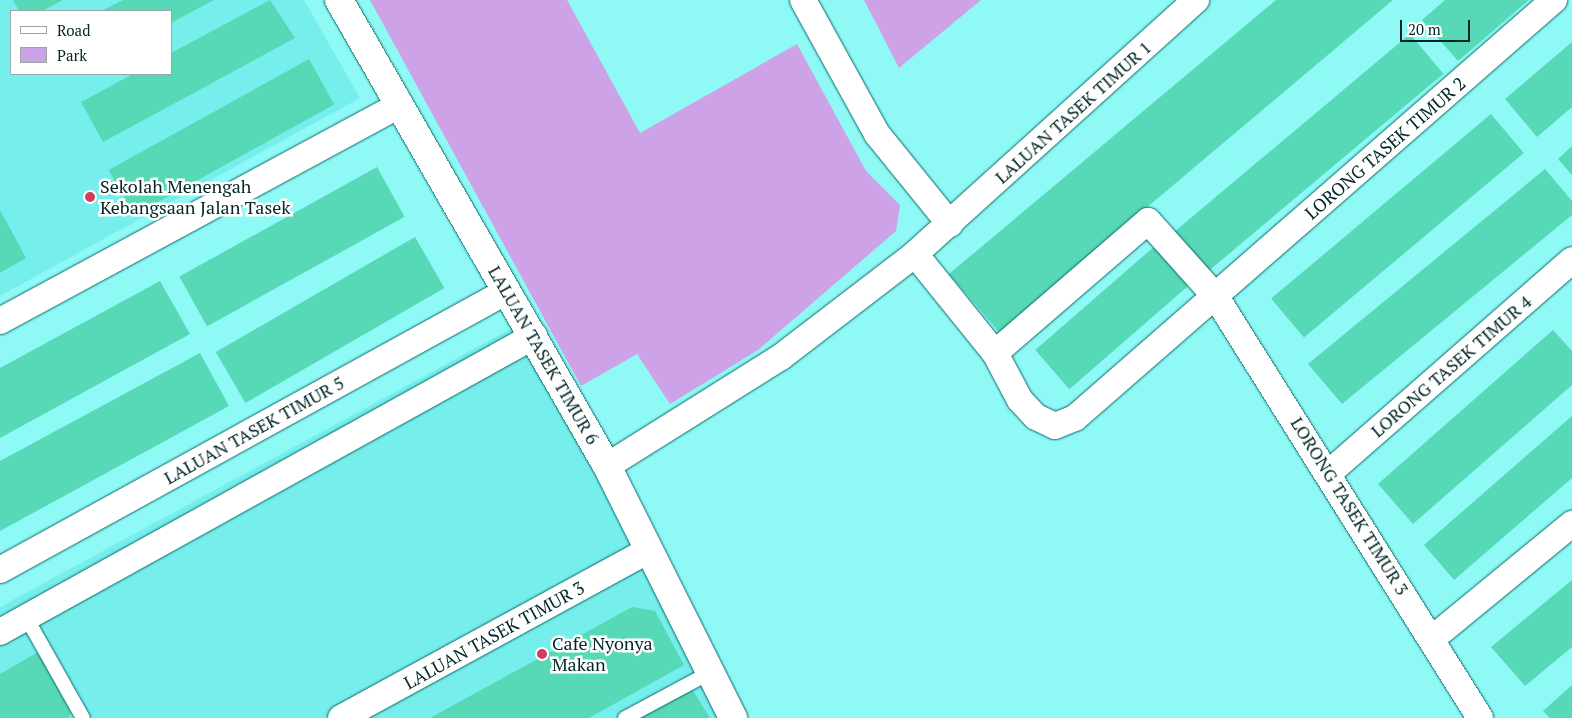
<!DOCTYPE html>
<html>
<head>
<meta charset="utf-8">
<style>
  body { margin:0 }
  #map { position:relative; width:1572px; height:718px; overflow:hidden; background:#8ff9f6; font-family:"PT Serif",serif }
  div>[style] { position:absolute }
  .built>* { inset:0; background:#76eeeb }
  .green>* { inset:0; background:#cea2e7 }
  .building>* { inset:0; background:#57d9b7; transform-origin:0 0 }
  .roads { filter:drop-shadow(0 0 1px #086968) drop-shadow(0 0 1px #086968) }
  .service>* { height:14px; margin:-7px; padding:0 7px; transform-origin:7px; border-radius:7px; background:#fff }
  .minor>* { height:26px; margin:-13px; padding:0 13px; transform-origin:13px; border-radius:13px; background:#fff }
  .tertiary>* { height:28px; margin:-14px; padding:0 14px; transform-origin:14px; border-radius:14px; background:#fff }
  .dots>* { width:14px; height:14px; translate:-50% -50%; box-sizing:border-box; border:2px solid #fff; border-radius:50% }
  span { translate:-50% -50%; white-space:nowrap; text-align:center; line-height:1.15; -webkit-text-stroke:5px #fff; paint-order:stroke }
  .street-label { font-size:18px; color:#022625 }
  .poi-label { font-size:18px; color:#022625 }
  .left { translate:0 -50%; text-align:left }
  .legend { position:absolute; left:10px; top:10px; width:162px; height:65px; box-sizing:border-box; background:#fff; border:1px solid #9aa8a8; margin:0; padding:6px 9px; list-style:none; font-size:15px; color:#022625 }
  .legend li { display:flex; align-items:center; gap:10px; height:25px }
  .legend b { width:25px; border:1px solid #9aa8a8 }
  .scale { position:absolute; left:1400px; top:20px; width:70px; height:22px; box-sizing:border-box; border:2px solid #022625; border-top:0; padding-left:6px; font-size:15px; line-height:18px; white-space:nowrap; color:#022625; -webkit-text-stroke:4px #fff; paint-order:stroke }
</style>
</head>
<body>
<div id="map">
  <div class="built">
    <div style="clip-path:polygon(evenodd,0 0,304px 0,360px 98px,0 296px,0 0,11px 11px,171px 11px,171px 74px,11px 74px,11px 11px)"></div>
    <div style="clip-path:polygon(529px 319px,731px 718px,0 718px,0 607px)"></div>
  </div>
  <div class="green">
    <div style="clip-path:polygon(370px 0,567px 0,640px 133px,797px 44px,866px 171px,900px 205px,896px 231px,758px 350px,670px 404px,637px 354px,581px 386px)"></div>
    <div style="clip-path:polygon(864px 0,981px 0,899px 68px)"></div>
  </div>
  <div class="building">
    <div style="clip-path:polygon(13px 0,63px 0,42px 11px,19px 11px)"></div>
    <div style="clip-path:polygon(123px 0,214px 0,171px 23px,171px 11px,101px 11px)"></div>
    <div style="clip-path:polygon(270px 0,295px 38px,103px 142px,81px 102px,133px 74px,171px 74px,171px 53px)"></div>
    <div style="clip-path:polygon(1276px 0,1393px 0,999px 332px,949px 274px)"></div>
    <div style="clip-path:polygon(1445px 0,1529px 0,1458px 61px,1422px 20px)"></div>
    <div style="left:1410px;top:34px;width:52px;height:312px;rotate:50deg"></div>
    <div style="clip-path:polygon(1572px 42px,1572px 107px,1537px 137px,1505px 99px)"></div>
    <div style="left:309px;top:59px;width:52px;height:229px;rotate:61deg"></div>
    <div style="left:1491px;top:114px;width:51px;height:287px;rotate:50deg"></div>
    <div style="clip-path:polygon(1572px 146px,1572px 175px,1558px 159px)"></div>
    <div style="left:377px;top:167px;width:57px;height:226px;rotate:61deg"></div>
    <div style="clip-path:polygon(1545px 169px,1572px 201px,1572px 215px,1342px 404px,1308px 364px)"></div>
    <div style="clip-path:polygon(0 210px,26px 258px,0 273px)"></div>
    <div style="left:415px;top:237px;width:59px;height:230px;rotate:60deg"></div>
    <div style="left:1156px;top:245px;width:52px;height:160px;rotate:49deg"></div>
    <div style="clip-path:polygon(160px 281px,190px 334px,0 438px,0 368px)"></div>
    <div style="clip-path:polygon(1553px 330px,1572px 351px,1572px 385px,1413px 524px,1378px 484px)"></div>
    <div style="clip-path:polygon(200px 353px,229px 406px,0 531px,0 461px)"></div>
    <div style="clip-path:polygon(1572px 416px,1572px 478px,1454px 580px,1424px 545px)"></div>
    <div style="clip-path:polygon(1572px 580px,1572px 647px,1525px 686px,1491px 647px)"></div>
    <div style="clip-path:polygon(632px 607px,655px 611px,684px 665px,589px 718px,430px 718px)"></div>
    <div style="clip-path:polygon(38px 652px,71px 713px,68px 718px,0 718px,0 674px)"></div>
    <div style="clip-path:polygon(1572px 685px,1572px 718px,1550px 718px,1543px 711px)"></div>
    <div style="clip-path:polygon(692px 689px,710px 718px,638px 718px)"></div>
  </div>
  <div class="roads">
    <div class="service">
      <div style="left:26px;top:617px;width:116px;rotate:60.6deg"></div>
      <div style="left:625px;top:718px;width:95px;rotate:-28.2deg"></div>
    </div>
    <div class="minor">
      <div style="left:803px;top:0;width:153px;rotate:61.1deg"></div>
      <div style="left:877px;top:134px;width:116px;rotate:51deg"></div>
      <div style="left:915px;top:254px;width:127px;rotate:51.1deg"></div>
      <div style="left:995px;top:353px;width:202px;rotate:-40.8deg"></div>
      <div style="left:1148px;top:221px;width:102px;rotate:48.2deg"></div>
      <div style="left:1216px;top:297px;width:497px;rotate:57.9deg"></div>
      <div style="left:0;top:321px;width:455px;rotate:-28.4deg"></div>
      <div style="left:995px;top:353px;width:53px;rotate:62deg"></div>
      <div style="left:1020px;top:400px;width:23px;rotate:47deg"></div>
      <div style="left:1036px;top:417px;width:21px;rotate:25deg"></div>
      <div style="left:1055px;top:426px;width:22px;rotate:-22deg"></div>
      <div style="left:1075px;top:418px;width:636px;rotate:-41.11deg"></div>
      <div style="left:607px;top:466px;width:205px;rotate:-32.1deg"></div>
      <div style="left:781px;top:357px;width:169px;rotate:-37.5deg"></div>
      <div style="left:915px;top:254px;width:379px;rotate:-42.1deg"></div>
      <div style="left:1330px;top:472px;width:322px;rotate:-41.2deg"></div>
      <div style="left:0;top:570px;width:579px;rotate:-28.82deg"></div>
      <div style="left:0;top:632px;width:611px;rotate:-29deg"></div>
      <div style="left:1433px;top:638px;width:180px;rotate:-39.4deg"></div>
      <div style="left:341px;top:718px;width:347px;rotate:-28.6deg"></div>
    </div>
    <div class="tertiary">
      <div style="left:339px;top:0;width:538px;rotate:60.1deg"></div>
      <div style="left:607px;top:466px;width:282px;rotate:63.4deg"></div>
    </div>
  </div>
  <div class="dots">
    <div style="left:90px;top:197px;background:#cf3f5c"></div>
    <div style="left:542px;top:654px;background:#cf3f5c"></div>
  </div>
  <div class="street-label">
    <span style="left:1073px;top:112px;rotate:-42deg">LALUAN TASEK TIMUR 1</span>
    <span style="left:1385px;top:148px;rotate:-41deg">LORONG TASEK TIMUR 2</span>
    <span style="left:544px;top:355px;rotate:60deg">LALUAN TASEK TIMUR 6</span>
    <span style="left:1451px;top:366px;rotate:-41deg">LORONG TASEK TIMUR 4</span>
    <span style="left:254px;top:430px;rotate:-29deg">LALUAN TASEK TIMUR 5</span>
    <span style="left:1350px;top:506px;rotate:58deg">LORONG TASEK TIMUR 3</span>
    <span style="left:494px;top:635px;rotate:-29deg">LALUAN TASEK TIMUR 3</span>
  </div>
  <div class="poi-label">
    <span class="left" style="left:100px;top:197px">Sekolah Menengah<br>Kebangsaan Jalan Tasek</span>
    <span class="left" style="left:552px;top:654px">Cafe Nyonya<br>Makan</span>
  </div>
  <ul class="legend">
  <li><b style="height:6px;background:#fff"></b>Road</li>
  <li><b style="height:14px;background:#cea2e7"></b>Park</li>
  </ul>
  <div class="scale">20 m</div>
</div>
</body>
</html>
